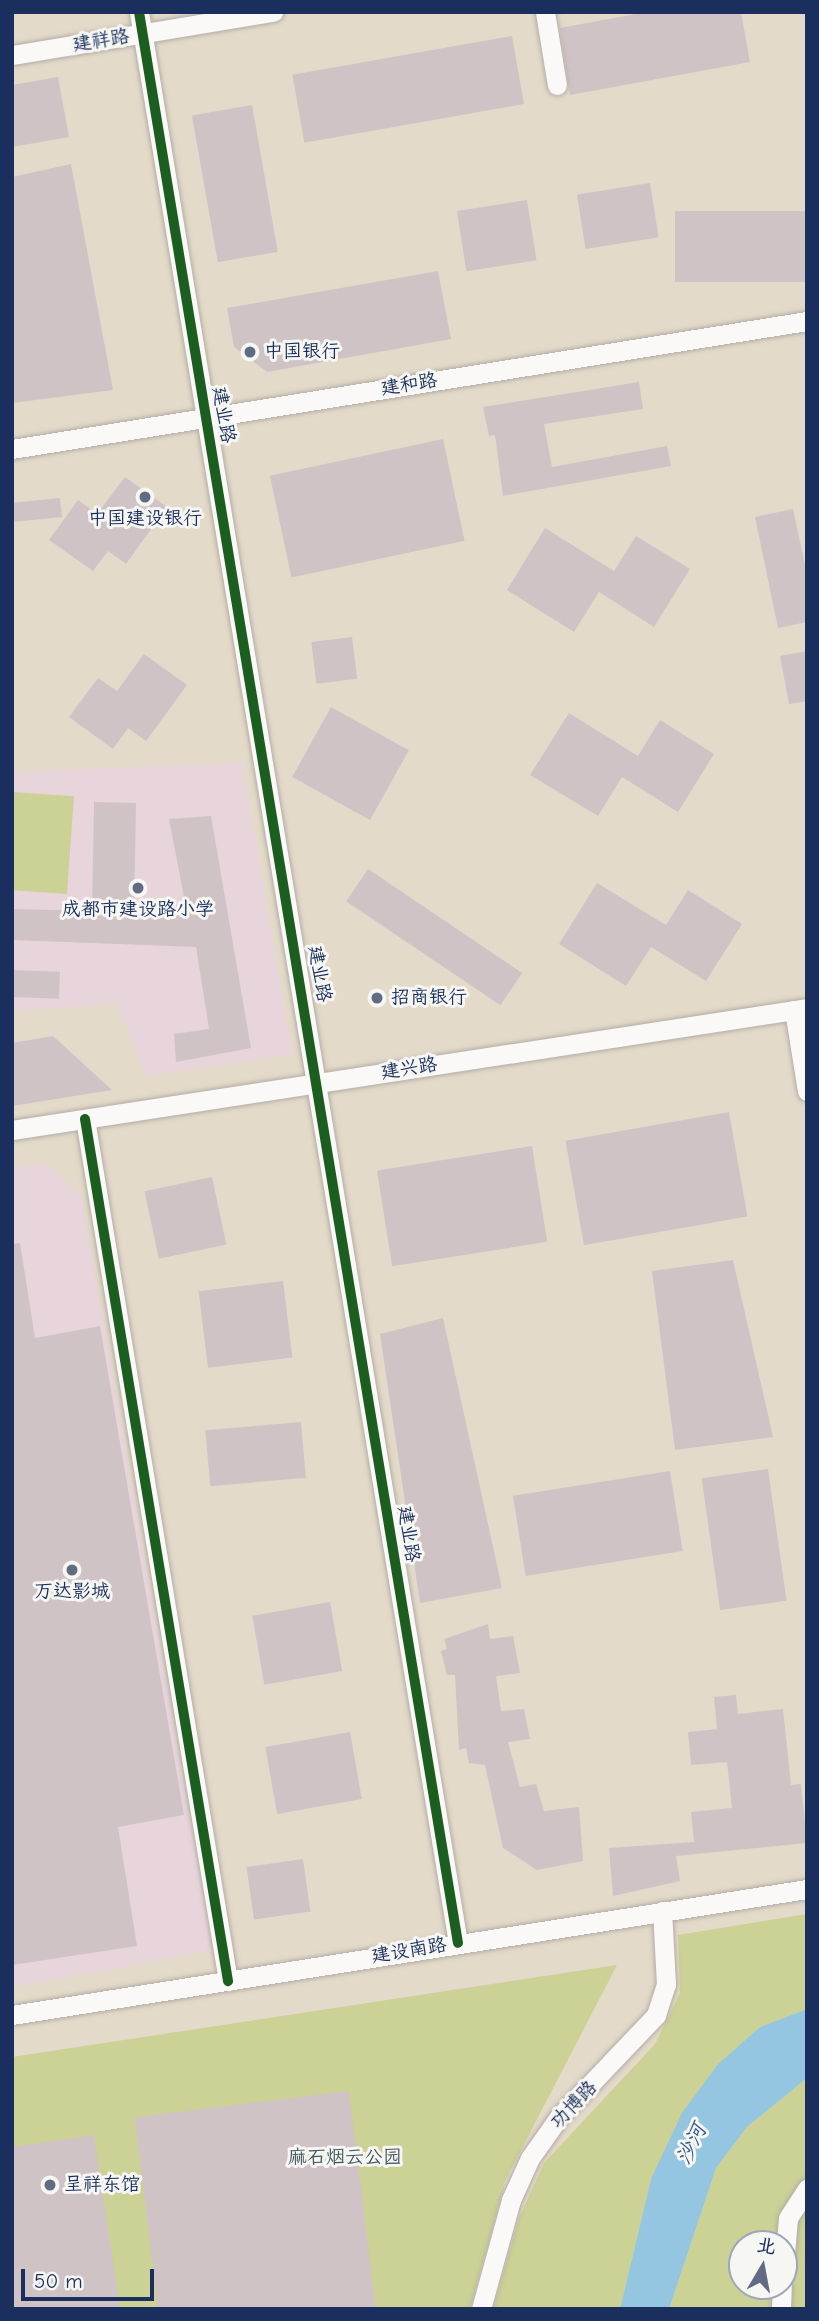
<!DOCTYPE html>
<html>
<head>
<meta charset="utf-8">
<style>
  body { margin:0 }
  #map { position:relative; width:819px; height:2321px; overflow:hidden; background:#e4dac9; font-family:"Comic Neue","LXGW WenKai TC",sans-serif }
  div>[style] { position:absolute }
  .built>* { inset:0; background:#e8d5dc }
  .green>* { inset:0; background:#ccd195; transform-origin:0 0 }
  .water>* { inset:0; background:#94c5e1 }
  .building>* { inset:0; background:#d0c3c6; transform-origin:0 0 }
  .roads { filter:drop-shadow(0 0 2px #b2ada7) drop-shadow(0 0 2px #b2ada7) }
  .minor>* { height:19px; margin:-9.5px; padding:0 9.5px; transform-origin:9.5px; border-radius:9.5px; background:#fbf9f7 }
  .cycleway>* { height:10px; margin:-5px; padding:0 5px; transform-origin:5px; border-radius:5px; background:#1b5e20 }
  .dots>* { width:19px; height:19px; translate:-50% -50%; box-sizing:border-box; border:4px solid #f6f6f2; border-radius:50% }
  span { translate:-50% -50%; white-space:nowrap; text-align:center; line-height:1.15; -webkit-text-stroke:6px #f6f6f2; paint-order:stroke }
  .street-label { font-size:19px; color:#1b2f5e }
  .poi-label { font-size:19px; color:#1b2f5e }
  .left { translate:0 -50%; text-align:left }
  .park-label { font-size:19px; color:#425661 }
  .water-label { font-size:21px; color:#355988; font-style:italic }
  .frame { position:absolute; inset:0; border:14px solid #1b2f5e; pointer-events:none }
  .north { position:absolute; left:728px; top:2230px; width:70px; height:70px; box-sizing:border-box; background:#f6f6f2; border:2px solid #9ea6b7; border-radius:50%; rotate:10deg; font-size:19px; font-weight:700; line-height:28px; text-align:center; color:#1b2f5e }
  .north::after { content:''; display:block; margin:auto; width:24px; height:32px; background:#616b83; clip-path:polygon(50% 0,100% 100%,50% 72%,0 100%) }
  .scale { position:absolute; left:21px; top:2269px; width:133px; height:32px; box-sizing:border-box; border:4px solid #1b2f5e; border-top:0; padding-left:9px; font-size:21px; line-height:24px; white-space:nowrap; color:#1b2f5e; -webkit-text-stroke:5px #f6f6f2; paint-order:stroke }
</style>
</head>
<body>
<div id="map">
  <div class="built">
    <div style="clip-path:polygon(242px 763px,292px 1054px,146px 1076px,117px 1004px,12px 1011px,12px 772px)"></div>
    <div style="clip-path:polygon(46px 1163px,81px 1195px,213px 1950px,12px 1987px,12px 1168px)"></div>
  </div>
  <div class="green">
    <div style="left:12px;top:792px;width:62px;height:98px;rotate:4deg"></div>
    <div style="clip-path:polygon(807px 1914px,807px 2009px,760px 2027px,718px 2064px,651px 2179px,620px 2309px,493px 2309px,519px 2218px,544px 2163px,655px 2044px,680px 1993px,678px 1935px)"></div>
    <div style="clip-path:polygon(617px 1965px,489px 2212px,505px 2183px,470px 2309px,12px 2309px,12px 2057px)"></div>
    <div style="clip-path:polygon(evenodd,807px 2078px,807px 2309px,669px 2309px,716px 2168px,747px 2127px,807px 2078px,742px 2244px,784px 2244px,784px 2286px,742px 2286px,742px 2244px)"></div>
  </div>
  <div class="water">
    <div style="clip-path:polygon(807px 2009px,807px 2078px,747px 2127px,716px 2168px,669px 2309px,620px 2309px,651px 2179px,682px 2113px,718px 2064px,760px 2027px)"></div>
  </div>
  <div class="building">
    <div style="clip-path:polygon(646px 12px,741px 12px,750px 62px,570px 95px,560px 28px)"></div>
    <div style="left:512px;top:36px;width:69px;height:223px;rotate:80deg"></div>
    <div style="clip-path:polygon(58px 77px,69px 137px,12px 147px,12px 85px)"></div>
    <div style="left:252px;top:105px;width:149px;height:61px;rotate:80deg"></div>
    <div style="clip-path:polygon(71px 164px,113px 390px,12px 403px,12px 177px)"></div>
    <div style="left:650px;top:183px;width:55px;height:74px;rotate:81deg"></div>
    <div style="left:527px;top:200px;width:61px;height:71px;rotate:81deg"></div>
    <div style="left:807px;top:211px;width:71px;height:132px;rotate:90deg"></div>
    <div style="clip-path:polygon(438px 271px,451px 339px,267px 372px,234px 347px,227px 308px)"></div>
    <div style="clip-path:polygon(639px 382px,643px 409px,544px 424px,552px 467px,667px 446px,671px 466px,503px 496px,495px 435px,489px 436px,483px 407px)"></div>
    <div style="left:443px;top:439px;width:104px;height:177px;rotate:78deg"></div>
    <div style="clip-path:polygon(125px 477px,167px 507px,126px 564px,108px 551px,93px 571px,49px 540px,78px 500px,97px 514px)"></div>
    <div style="left:60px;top:498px;width:19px;height:49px;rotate:84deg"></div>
    <div style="clip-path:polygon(793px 509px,807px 574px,807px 622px,778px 628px,755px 517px)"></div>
    <div style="clip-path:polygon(545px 528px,614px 571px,636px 536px,690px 569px,654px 627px,599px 592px,574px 632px,507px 590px)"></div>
    <div style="left:352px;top:637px;width:42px;height:41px;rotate:83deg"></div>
    <div style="clip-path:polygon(807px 651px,807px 701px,789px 704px,780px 656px)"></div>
    <div style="clip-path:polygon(144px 654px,187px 685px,146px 741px,128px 728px,113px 749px,69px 717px,98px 678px,117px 691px)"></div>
    <div style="left:331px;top:707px;width:89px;height:80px;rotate:29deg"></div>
    <div style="clip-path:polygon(569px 713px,638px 756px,660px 720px,714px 754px,678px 812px,622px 777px,598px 816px,530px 775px)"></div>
    <div style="clip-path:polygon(94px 802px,136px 803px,134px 912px,187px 913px,169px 819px,211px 816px,251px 1048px,176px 1062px,174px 1034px,209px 1029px,196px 947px,12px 940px,12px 909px,92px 911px)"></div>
    <div style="left:368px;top:869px;width:186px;height:39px;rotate:34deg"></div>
    <div style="clip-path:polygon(597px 883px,666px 925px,688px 890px,742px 924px,706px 981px,651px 947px,626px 986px,559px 944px)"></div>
    <div style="left:12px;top:970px;width:48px;height:27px;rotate:2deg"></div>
    <div style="clip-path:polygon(53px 1036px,112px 1090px,12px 1106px,12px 1043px)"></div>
    <div style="left:729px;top:1112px;width:106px;height:166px;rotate:80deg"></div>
    <div style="left:532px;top:1146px;width:97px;height:157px;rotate:81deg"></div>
    <div style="left:212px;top:1177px;width:69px;height:69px;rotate:78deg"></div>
    <div style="clip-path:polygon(20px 1243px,35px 1338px,100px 1326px,184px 1815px,118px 1827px,137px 1946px,12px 1965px,12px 1244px)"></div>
    <div style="clip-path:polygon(733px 1260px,773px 1437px,675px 1450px,652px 1271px)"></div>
    <div style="left:283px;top:1281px;width:77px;height:85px;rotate:83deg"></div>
    <div style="clip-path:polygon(443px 1318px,502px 1588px,420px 1603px,380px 1334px)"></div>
    <div style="left:301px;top:1422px;width:56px;height:96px;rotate:85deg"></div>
    <div style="left:768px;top:1469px;width:133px;height:67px;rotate:82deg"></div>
    <div style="left:670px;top:1471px;width:81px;height:159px;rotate:81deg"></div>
    <div style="left:330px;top:1602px;width:70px;height:79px;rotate:80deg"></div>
    <div style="clip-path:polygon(488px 1624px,490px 1639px,513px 1636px,520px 1673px,496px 1676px,501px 1711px,524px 1709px,530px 1739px,508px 1742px,520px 1787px,536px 1784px,544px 1811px,579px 1807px,583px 1861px,537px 1870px,503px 1848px,485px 1765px,469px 1763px,466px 1748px,459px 1750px,455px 1675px,447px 1675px,441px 1651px,447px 1649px,444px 1639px)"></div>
    <div style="clip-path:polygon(736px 1695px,738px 1714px,783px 1709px,791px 1785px,801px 1784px,807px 1843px,676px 1856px,680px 1881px,613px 1896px,609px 1848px,694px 1842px,691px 1812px,732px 1808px,727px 1762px,691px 1765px,688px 1732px,717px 1729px,714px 1697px)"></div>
    <div style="left:350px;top:1732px;width:68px;height:86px;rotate:80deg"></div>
    <div style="left:303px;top:1859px;width:53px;height:57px;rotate:82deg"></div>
    <div style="left:349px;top:2091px;width:220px;height:216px;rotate:83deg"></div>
    <div style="clip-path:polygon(94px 2135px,120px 2309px,12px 2309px,12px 2147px)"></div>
  </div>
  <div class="roads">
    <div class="minor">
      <div style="left:139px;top:12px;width:1957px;rotate:80.62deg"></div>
      <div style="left:545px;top:12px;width:74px;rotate:80.7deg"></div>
      <div style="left:12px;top:55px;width:265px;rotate:-9.4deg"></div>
      <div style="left:12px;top:449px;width:805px;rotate:-9.15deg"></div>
      <div style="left:794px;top:1010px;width:82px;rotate:80.9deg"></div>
      <div style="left:85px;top:1119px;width:874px;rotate:80.58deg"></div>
      <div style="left:12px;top:1130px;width:804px;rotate:-8.72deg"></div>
      <div style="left:12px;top:2015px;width:805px;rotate:-9.01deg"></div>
      <div style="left:784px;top:2266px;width:48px;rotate:-85.2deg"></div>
      <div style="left:788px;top:2218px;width:35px;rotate:-57deg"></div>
      <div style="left:481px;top:2309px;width:113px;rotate:-74.6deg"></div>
      <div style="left:511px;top:2200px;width:46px;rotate:-65.7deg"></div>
      <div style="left:530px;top:2158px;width:50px;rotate:-54.7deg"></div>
      <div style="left:559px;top:2117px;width:141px;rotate:-46.4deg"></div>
      <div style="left:656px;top:2015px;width:33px;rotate:-72deg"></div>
      <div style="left:666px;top:1984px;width:73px;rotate:-93.1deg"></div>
      <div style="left:781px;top:2309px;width:23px;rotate:-88deg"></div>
    </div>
  </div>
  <div class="cycleway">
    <div style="left:139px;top:12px;width:1957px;rotate:80.62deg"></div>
    <div style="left:85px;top:1119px;width:874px;rotate:80.58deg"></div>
  </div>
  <div class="dots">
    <div style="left:250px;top:352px;background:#616b83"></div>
    <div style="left:145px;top:497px;background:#616b83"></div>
    <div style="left:138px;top:888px;background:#616b83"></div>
    <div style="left:377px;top:998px;background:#616b83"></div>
    <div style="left:72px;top:1570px;background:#616b83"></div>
    <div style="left:50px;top:2185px;background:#616b83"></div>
  </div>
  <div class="street-label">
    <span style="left:101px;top:41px;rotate:-9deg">建祥路</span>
    <span style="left:409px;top:385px;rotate:-9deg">建和路</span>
    <span style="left:223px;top:415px;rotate:80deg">建业路</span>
    <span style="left:319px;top:974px;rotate:80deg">建业路</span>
    <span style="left:409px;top:1069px;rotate:-9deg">建兴路</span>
    <span style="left:408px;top:1534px;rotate:81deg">建业路</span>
    <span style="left:409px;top:1951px;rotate:-9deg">建设南路</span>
    <span style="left:574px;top:2105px;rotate:-46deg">功博路</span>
  </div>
  <div class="poi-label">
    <span class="left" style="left:264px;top:352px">中国银行</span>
    <span style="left:145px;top:519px">中国建设银行</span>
    <span style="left:138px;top:910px">成都市建设路小学</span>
    <span class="left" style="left:391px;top:998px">招商银行</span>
    <span style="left:72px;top:1592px">万达影城</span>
    <span class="left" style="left:64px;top:2185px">呈祥东馆</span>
  </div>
  <div class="park-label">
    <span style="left:345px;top:2158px">麻石烟云公园</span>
  </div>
  <div class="water-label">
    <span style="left:691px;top:2144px;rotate:-64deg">沙河</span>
  </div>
  <div class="frame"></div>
  <div class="north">北</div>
  <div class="scale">50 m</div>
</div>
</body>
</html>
